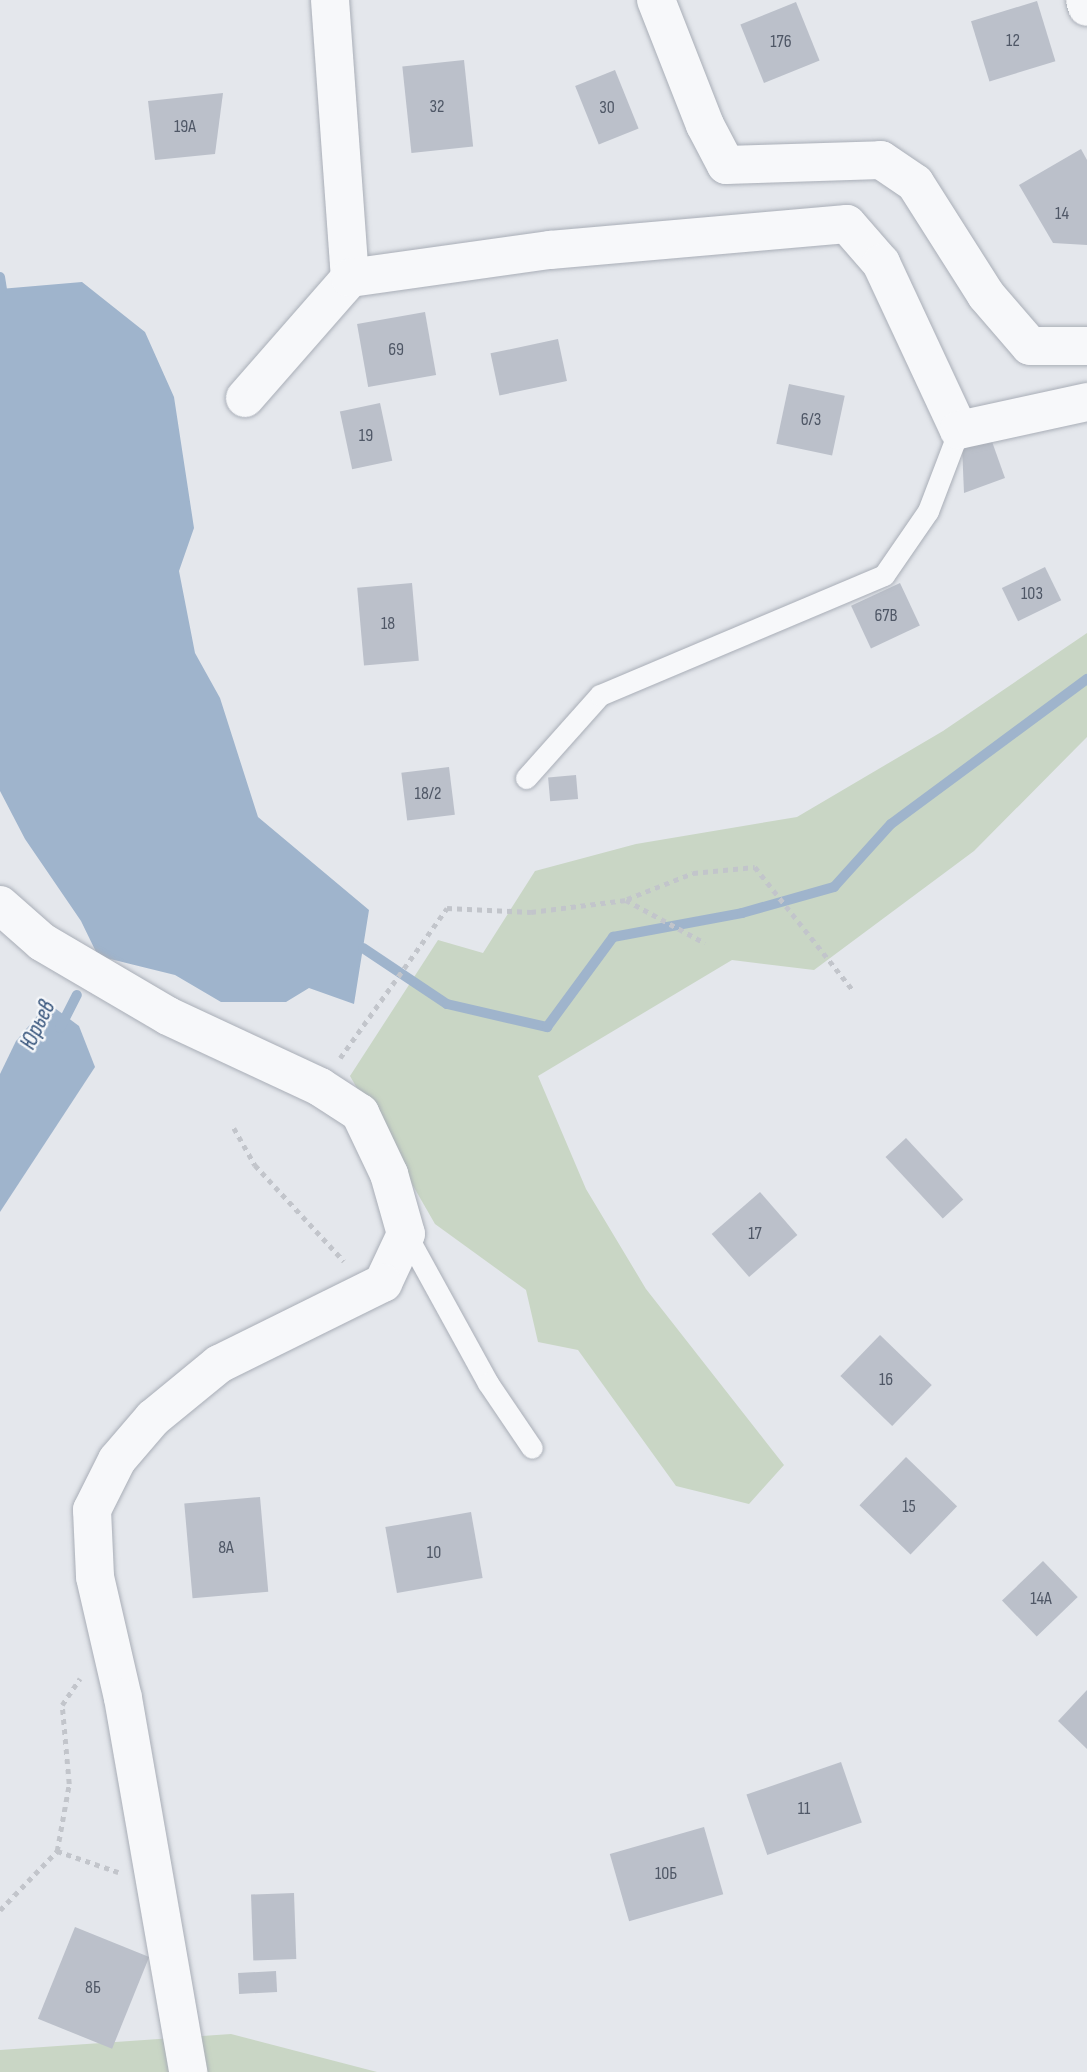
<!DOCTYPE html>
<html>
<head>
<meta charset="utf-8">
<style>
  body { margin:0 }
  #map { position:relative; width:1087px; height:2072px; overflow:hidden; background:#e4e7ec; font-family:"Sofia Sans Condensed",sans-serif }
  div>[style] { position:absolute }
  .green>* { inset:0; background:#c9d6c5 }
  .water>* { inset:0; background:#9fb4cc }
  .stream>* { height:10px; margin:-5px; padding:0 5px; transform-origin:5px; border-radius:5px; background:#9fb4cc }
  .building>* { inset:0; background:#bbc0ca; transform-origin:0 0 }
  .path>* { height:4.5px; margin-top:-2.25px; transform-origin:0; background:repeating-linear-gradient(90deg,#c2c5cb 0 5px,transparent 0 10px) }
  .roads { filter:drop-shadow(0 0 2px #a9aeb7) drop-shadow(0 0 2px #a9aeb7) }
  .lane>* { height:21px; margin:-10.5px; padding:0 10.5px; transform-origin:10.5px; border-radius:10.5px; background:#f7f8fa }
  .street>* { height:38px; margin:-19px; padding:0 19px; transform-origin:19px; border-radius:19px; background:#f7f8fa }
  span { translate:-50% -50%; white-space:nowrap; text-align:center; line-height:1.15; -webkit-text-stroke:5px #f4f6f9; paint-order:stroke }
  .number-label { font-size:18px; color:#4f5766 }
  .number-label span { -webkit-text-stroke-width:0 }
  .water-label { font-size:23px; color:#34527a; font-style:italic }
</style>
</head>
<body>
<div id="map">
  <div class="green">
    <div style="clip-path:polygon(1087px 633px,1087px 737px,974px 851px,814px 970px,732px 960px,538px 1076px,586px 1189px,646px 1289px,784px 1465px,749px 1504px,676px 1486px,578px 1350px,538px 1342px,526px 1290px,435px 1224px,350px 1076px,438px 940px,483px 953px,535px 871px,636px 844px,797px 817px,943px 731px)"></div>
    <div style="clip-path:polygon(231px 2034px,377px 2072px,0 2072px,0 2050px)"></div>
  </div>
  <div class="water">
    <div style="clip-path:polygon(82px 282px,145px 332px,174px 397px,194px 528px,179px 571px,195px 653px,220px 698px,258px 817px,369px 910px,354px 1004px,309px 988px,286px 1002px,221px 1002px,175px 975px,98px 956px,81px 921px,25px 839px,0 791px,0 289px)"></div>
    <div style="clip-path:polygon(48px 1003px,79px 1026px,95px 1067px,0 1212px,0 1074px,16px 1041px)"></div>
  </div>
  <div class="stream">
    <div style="left:0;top:277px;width:12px;rotate:81deg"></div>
    <div style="left:363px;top:948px;width:101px;rotate:33.7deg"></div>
    <div style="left:447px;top:1004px;width:103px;rotate:13deg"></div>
    <div style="left:547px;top:1027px;width:112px;rotate:-53.7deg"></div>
    <div style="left:613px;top:937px;width:131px;rotate:-10.5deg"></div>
    <div style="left:742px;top:913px;width:96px;rotate:-15.8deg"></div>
    <div style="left:834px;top:887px;width:85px;rotate:-47.9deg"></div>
    <div style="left:891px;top:824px;width:244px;rotate:-36.5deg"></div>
    <div style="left:60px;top:1028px;width:37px;rotate:-63deg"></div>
  </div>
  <div class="building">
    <div style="left:1037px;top:1px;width:63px;height:69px;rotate:73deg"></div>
    <div style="left:796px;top:2px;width:63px;height:60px;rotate:68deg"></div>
    <div style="left:464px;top:60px;width:87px;height:62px;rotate:84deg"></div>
    <div style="left:615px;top:70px;width:63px;height:43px;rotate:68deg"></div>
    <div style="clip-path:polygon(223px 93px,215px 154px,155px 160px,148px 101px)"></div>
    <div style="clip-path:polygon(1081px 149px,1087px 160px,1087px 245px,1053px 243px,1019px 185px)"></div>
    <div style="left:425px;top:312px;width:64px;height:69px;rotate:80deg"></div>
    <div style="left:558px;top:339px;width:43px;height:69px;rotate:78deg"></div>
    <div style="left:789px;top:384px;width:57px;height:61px;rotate:12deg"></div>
    <div style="left:380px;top:403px;width:59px;height:41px;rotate:78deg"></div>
    <div style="clip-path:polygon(990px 436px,1005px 478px,964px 493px,962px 446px)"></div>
    <div style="left:1045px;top:567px;width:37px;height:48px;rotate:64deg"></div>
    <div style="left:412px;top:583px;width:78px;height:55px;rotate:85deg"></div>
    <div style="left:900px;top:583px;width:47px;height:54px;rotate:65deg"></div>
    <div style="left:449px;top:767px;width:48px;height:48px;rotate:83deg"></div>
    <div style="left:576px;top:775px;width:24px;height:28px;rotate:85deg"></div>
    <div style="left:906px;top:1138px;width:84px;height:28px;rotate:47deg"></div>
    <div style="left:760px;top:1192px;width:57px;height:64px;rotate:49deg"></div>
    <div style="left:880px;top:1335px;width:72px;height:57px;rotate:44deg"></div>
    <div style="left:906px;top:1457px;width:71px;height:67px;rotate:44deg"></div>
    <div style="left:260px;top:1497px;width:95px;height:76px;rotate:85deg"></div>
    <div style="left:471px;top:1512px;width:67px;height:87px;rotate:80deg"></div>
    <div style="left:1043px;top:1561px;width:50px;height:57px;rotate:46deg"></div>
    <div style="clip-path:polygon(1087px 1690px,1087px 1749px,1058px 1721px)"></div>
    <div style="left:841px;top:1762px;width:64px;height:100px;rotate:71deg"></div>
    <div style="left:704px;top:1827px;width:70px;height:98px;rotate:74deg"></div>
    <div style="left:294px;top:1893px;width:66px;height:43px;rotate:88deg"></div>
    <div style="left:75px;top:1927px;width:80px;height:99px;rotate:22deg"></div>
    <div style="left:276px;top:1971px;width:21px;height:38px;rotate:87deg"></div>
  </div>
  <div class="path">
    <div style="left:627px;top:899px;width:71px;rotate:-21.5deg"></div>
    <div style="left:693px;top:873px;width:62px;rotate:-5.5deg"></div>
    <div style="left:755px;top:867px;width:156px;rotate:51.5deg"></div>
    <div style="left:340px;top:1058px;width:184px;rotate:-54.5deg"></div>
    <div style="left:447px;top:908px;width:84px;rotate:2.7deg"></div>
    <div style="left:531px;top:912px;width:96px;rotate:-7.2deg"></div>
    <div style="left:626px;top:900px;width:90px;rotate:28.6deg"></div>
    <div style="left:234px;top:1128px;width:43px;rotate:60.4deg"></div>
    <div style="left:255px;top:1165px;width:131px;rotate:47.2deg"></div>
    <div style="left:57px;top:1851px;width:68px;rotate:-79.8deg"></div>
    <div style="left:69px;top:1784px;width:79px;rotate:-95.1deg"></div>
    <div style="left:62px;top:1705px;width:32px;rotate:-56deg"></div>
    <div style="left:0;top:1910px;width:82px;rotate:-46deg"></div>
    <div style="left:57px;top:1851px;width:65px;rotate:19deg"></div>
  </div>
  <div class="roads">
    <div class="lane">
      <div style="left:526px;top:778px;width:111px;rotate:-48.3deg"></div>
      <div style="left:600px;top:695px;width:308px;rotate:-22.9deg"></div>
      <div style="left:884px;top:575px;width:78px;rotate:-55.5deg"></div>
      <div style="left:928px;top:511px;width:87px;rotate:-69.1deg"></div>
      <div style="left:406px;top:1234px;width:170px;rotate:61.2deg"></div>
      <div style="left:488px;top:1383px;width:78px;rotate:55.9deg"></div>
    </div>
    <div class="street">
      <div style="left:330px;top:0;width:279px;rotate:85.9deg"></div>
      <div style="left:656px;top:0;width:134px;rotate:68.6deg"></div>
      <div style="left:705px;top:125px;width:45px;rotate:62.3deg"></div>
      <div style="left:726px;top:165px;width:155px;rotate:-1.8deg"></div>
      <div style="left:881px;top:160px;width:41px;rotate:34.1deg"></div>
      <div style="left:915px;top:183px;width:133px;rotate:57.6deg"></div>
      <div style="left:986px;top:295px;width:67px;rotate:49.2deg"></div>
      <div style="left:1030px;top:346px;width:57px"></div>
      <div style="left:1085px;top:0;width:7px;rotate:74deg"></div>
      <div style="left:245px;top:398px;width:159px;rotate:-48.8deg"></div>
      <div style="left:350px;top:278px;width:202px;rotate:-8deg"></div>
      <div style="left:550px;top:250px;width:298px;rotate:-5deg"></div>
      <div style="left:847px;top:224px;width:52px;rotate:48.9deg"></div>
      <div style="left:881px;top:263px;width:184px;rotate:65deg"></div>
      <div style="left:959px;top:430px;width:131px;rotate:-12.3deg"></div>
      <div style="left:0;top:905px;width:56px;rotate:41.4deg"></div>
      <div style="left:42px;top:942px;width:146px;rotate:30.4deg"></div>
      <div style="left:168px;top:1016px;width:168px;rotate:25deg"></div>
      <div style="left:320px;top:1087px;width:48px;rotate:33deg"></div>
      <div style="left:360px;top:1113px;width:68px;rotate:64.6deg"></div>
      <div style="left:389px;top:1174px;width:62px;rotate:74.2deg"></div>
      <div style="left:406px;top:1234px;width:54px;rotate:115.1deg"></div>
      <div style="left:383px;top:1283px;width:183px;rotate:153.7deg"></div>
      <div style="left:219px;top:1364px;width:85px;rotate:140.7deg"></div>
      <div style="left:153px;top:1418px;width:55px;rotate:130.6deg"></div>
      <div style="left:117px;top:1460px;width:56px;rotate:116.6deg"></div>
      <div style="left:92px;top:1510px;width:67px;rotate:87.4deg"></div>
      <div style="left:95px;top:1577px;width:124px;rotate:77deg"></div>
      <div style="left:123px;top:1698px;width:380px;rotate:80.1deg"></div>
    </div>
  </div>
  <div class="number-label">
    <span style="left:1013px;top:41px">12</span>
    <span style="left:781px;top:42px">176</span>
    <span style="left:437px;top:107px">32</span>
    <span style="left:607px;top:108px">30</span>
    <span style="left:185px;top:127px">19А</span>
    <span style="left:1062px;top:214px">14</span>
    <span style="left:396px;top:350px">69</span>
    <span style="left:811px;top:420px">6/3</span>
    <span style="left:366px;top:436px">19</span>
    <span style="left:1032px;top:594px">103</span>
    <span style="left:886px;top:616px">67В</span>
    <span style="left:388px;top:624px">18</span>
    <span style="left:428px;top:794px">18/2</span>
    <span style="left:755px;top:1234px">17</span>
    <span style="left:886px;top:1380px">16</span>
    <span style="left:909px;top:1507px">15</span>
    <span style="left:226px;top:1548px">8А</span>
    <span style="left:434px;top:1553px">10</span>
    <span style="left:1041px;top:1599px">14А</span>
    <span style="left:804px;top:1809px">11</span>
    <span style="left:666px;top:1874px">10Б</span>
    <span style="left:93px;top:1988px">8Б</span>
  </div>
  <div class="water-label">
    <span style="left:38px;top:1025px;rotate:-64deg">Юрьев</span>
  </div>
</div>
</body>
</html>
